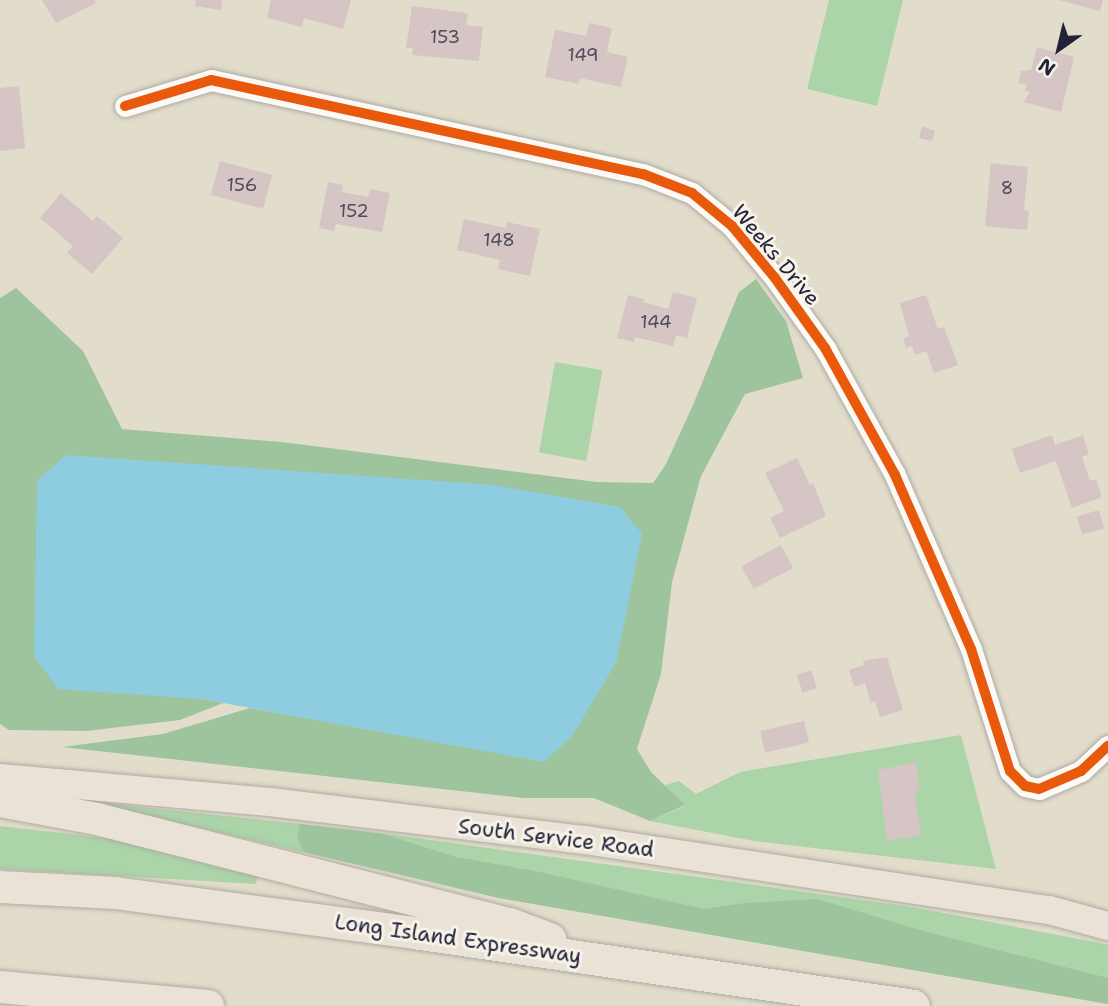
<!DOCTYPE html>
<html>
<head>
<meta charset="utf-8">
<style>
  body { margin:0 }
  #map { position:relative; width:1108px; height:1006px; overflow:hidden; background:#e2ddcb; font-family:"Shantell Sans",sans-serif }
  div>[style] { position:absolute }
  .green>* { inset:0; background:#abd4a8; transform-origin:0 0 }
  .forest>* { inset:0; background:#9ec49d }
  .water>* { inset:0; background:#8eccdf }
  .building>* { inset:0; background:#d5c5c5; transform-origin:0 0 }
  .roads { filter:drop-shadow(0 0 2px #aeaba2) drop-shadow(0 0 2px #aeaba2) }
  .minor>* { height:21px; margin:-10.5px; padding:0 10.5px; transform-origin:10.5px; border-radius:10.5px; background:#fbfaf7 }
  .major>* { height:28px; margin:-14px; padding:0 14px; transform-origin:14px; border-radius:14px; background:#eae2d7 }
  .highway>* { height:32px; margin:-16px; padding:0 16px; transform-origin:16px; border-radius:16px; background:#eae2d7 }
  .cycleway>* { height:10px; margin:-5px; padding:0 5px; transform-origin:5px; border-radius:5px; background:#e8590c }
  span { translate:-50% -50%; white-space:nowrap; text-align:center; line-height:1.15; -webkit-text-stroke:6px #f7f3e8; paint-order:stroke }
  .number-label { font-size:18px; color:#4f4b5e }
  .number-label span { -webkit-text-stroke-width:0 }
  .street-label { font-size:21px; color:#22223b }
  .north { position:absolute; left:1024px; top:14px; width:70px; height:70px; -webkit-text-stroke:5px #f7f3e8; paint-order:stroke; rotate:214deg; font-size:19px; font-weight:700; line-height:28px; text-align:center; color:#22223b }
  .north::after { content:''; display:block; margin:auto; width:24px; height:32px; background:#22223b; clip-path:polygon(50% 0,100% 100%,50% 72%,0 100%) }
</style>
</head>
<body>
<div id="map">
  <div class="green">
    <div style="clip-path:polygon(829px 0,903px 0,877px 106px,807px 89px)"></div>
    <div style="left:555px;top:362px;width:48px;height:92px;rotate:10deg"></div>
    <div style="clip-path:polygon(961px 735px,996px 869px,754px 841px,650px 821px,685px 806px,665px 785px,679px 781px,696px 794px,740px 772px)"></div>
    <div style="clip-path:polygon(84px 801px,358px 830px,662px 872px,912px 907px,1095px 942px,1108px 945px,1108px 1004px,499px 898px)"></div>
    <div style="clip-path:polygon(0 826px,130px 841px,258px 872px,256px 884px,0 869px)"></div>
  </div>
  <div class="forest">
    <div style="clip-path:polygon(756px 279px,786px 321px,803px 378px,745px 394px,701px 476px,672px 582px,661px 674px,637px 749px,651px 772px,685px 805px,650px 821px,594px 798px,524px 798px,62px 747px,163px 734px,250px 708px,544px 761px,572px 736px,201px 699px,223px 703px,180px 720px,86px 731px,9px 730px,0 724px,0 298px,16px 288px,83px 351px,122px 429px,282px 442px,597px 482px,653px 483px,666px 464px,693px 405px,739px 292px)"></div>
    <div style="clip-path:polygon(300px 824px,383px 834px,456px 857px,535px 871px,704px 909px,745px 903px,817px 899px,927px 932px,1108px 978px,1108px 1004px,499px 898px,304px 852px,297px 838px)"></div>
  </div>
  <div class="water">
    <div style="clip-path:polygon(65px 455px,494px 485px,620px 507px,642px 534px,616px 663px,572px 736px,544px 762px,201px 699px,58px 689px,34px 656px,37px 481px)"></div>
  </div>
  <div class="building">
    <div style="clip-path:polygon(42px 0,94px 0,96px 3px,56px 23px)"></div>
    <div style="clip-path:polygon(196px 0,222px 0,221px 10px,195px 6px)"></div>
    <div style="clip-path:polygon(271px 0,351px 0,343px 29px,304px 18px,302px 27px,267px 18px)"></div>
    <div style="clip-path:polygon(1059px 0,1103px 0,1100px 11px)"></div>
    <div style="clip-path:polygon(412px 6px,468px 13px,466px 25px,483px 27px,479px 61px,412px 55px,413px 48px,406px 48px)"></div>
    <div style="clip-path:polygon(589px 23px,612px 28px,607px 52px,628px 57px,621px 87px,580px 78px,579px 84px,545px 77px,555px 30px,586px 36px)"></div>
    <div style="clip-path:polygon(1037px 47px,1074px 57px,1061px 112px,1024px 102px,1030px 92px,1025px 91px,1027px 85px,1018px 83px,1021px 71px,1031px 70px)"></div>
    <div style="clip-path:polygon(19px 86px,25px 148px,0 151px,0 88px)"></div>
    <div style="clip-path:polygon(922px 126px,935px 131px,932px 141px,919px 138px)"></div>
    <div style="left:220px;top:161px;width:54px;height:35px;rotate:15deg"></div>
    <div style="clip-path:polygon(991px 163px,1028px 167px,1024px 210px,1029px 211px,1027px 230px,985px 226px)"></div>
    <div style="clip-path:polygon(328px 182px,343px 185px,342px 192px,368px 197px,370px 189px,390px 193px,382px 232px,336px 224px,334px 231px,319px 228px)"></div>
    <div style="clip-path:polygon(61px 193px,93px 221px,97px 216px,123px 238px,92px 274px,67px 253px,73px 246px,40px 218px)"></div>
    <div style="clip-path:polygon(464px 219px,506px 228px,507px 222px,540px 229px,530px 276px,498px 269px,500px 260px,457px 250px)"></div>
    <div style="clip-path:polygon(673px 292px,697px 298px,687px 338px,676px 335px,673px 346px,635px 337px,634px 342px,617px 338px,628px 295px,644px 299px,643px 302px,668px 309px)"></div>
    <div style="clip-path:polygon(926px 295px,938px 329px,944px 327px,958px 365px,934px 373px,926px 351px,915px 355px,912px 346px,906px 348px,903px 338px,909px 336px,900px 303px)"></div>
    <div style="clip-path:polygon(1052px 435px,1055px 445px,1083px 435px,1089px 454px,1082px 457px,1090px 481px,1096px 479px,1102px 497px,1072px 508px,1056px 461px,1020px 473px,1012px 449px)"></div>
    <div style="clip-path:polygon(797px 458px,810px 485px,813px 483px,826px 516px,780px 538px,770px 518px,784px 511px,765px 473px)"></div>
    <div style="left:1099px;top:510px;width:19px;height:23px;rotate:74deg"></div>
    <div style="left:781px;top:545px;width:26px;height:45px;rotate:62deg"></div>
    <div style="clip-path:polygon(887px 657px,903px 710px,880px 717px,875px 701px,871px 703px,865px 683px,854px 687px,849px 670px,864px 665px,863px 661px)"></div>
    <div style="left:811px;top:670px;width:19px;height:15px;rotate:72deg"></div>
    <div style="left:804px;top:721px;width:22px;height:45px;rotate:77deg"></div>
    <div style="clip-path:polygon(916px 762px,920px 791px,915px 792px,921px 836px,887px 841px,878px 770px)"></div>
  </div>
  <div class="roads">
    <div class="minor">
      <div style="left:125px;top:106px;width:90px;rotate:-16.8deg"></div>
      <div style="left:211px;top:80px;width:442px;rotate:12.3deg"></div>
      <div style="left:643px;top:174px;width:53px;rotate:21.2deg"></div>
      <div style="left:692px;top:193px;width:52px;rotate:39.5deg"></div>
      <div style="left:732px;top:226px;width:67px;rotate:50.4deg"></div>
      <div style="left:775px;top:278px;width:86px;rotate:54.5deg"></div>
      <div style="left:825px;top:348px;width:145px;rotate:61.1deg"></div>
      <div style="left:895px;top:475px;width:190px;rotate:66.4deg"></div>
      <div style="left:971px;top:649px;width:128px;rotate:72.3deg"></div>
      <div style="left:1010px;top:771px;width:21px;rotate:45deg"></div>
      <div style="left:1025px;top:786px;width:14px;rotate:12deg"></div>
      <div style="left:1039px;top:789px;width:46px;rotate:-23.2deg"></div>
      <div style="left:1081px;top:771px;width:37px;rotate:-43deg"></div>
    </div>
    <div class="major">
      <div style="left:0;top:778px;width:279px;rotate:5.1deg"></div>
      <div style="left:278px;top:803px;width:309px;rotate:6.9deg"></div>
      <div style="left:585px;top:840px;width:469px;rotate:8.6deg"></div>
      <div style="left:1049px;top:910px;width:61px;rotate:15.2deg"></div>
    </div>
    <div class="highway">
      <div style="left:0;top:801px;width:99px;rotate:10.5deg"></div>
      <div style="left:97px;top:819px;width:426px;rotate:14.3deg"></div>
      <div style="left:510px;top:924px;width:43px;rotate:20.6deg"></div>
      <div style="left:0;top:887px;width:115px;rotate:3deg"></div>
      <div style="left:115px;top:893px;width:309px;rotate:7.6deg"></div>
      <div style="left:421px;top:934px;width:498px;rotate:8.3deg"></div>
      <div style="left:0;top:987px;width:209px;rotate:5.2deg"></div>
    </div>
  </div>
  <div class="cycleway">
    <div style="left:125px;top:106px;width:90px;rotate:-16.8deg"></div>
    <div style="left:211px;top:80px;width:442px;rotate:12.3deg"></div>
    <div style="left:643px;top:174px;width:53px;rotate:21.2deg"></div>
    <div style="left:692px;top:193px;width:52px;rotate:39.5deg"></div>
    <div style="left:732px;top:226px;width:67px;rotate:50.4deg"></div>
    <div style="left:775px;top:278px;width:86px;rotate:54.5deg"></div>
    <div style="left:825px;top:348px;width:145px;rotate:61.1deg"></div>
    <div style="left:895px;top:475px;width:190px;rotate:66.4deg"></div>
    <div style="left:971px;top:649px;width:128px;rotate:72.3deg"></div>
    <div style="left:1010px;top:771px;width:21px;rotate:45deg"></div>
    <div style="left:1025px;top:786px;width:14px;rotate:12deg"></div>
    <div style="left:1039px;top:789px;width:46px;rotate:-23.2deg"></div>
    <div style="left:1081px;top:771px;width:37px;rotate:-43deg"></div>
  </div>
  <div class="number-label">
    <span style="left:445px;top:37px">153</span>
    <span style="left:583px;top:55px">149</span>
    <span style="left:242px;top:185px">156</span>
    <span style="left:1007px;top:188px">8</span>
    <span style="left:354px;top:211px">152</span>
    <span style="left:499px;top:240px">148</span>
    <span style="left:656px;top:322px">144</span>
  </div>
  <div class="street-label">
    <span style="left:776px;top:255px;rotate:50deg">Weeks Drive</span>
    <span style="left:556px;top:838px;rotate:7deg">South Service Road</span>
    <span style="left:458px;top:939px;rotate:8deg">Long Island Expressway</span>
  </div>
  <div class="north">N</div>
</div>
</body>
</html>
